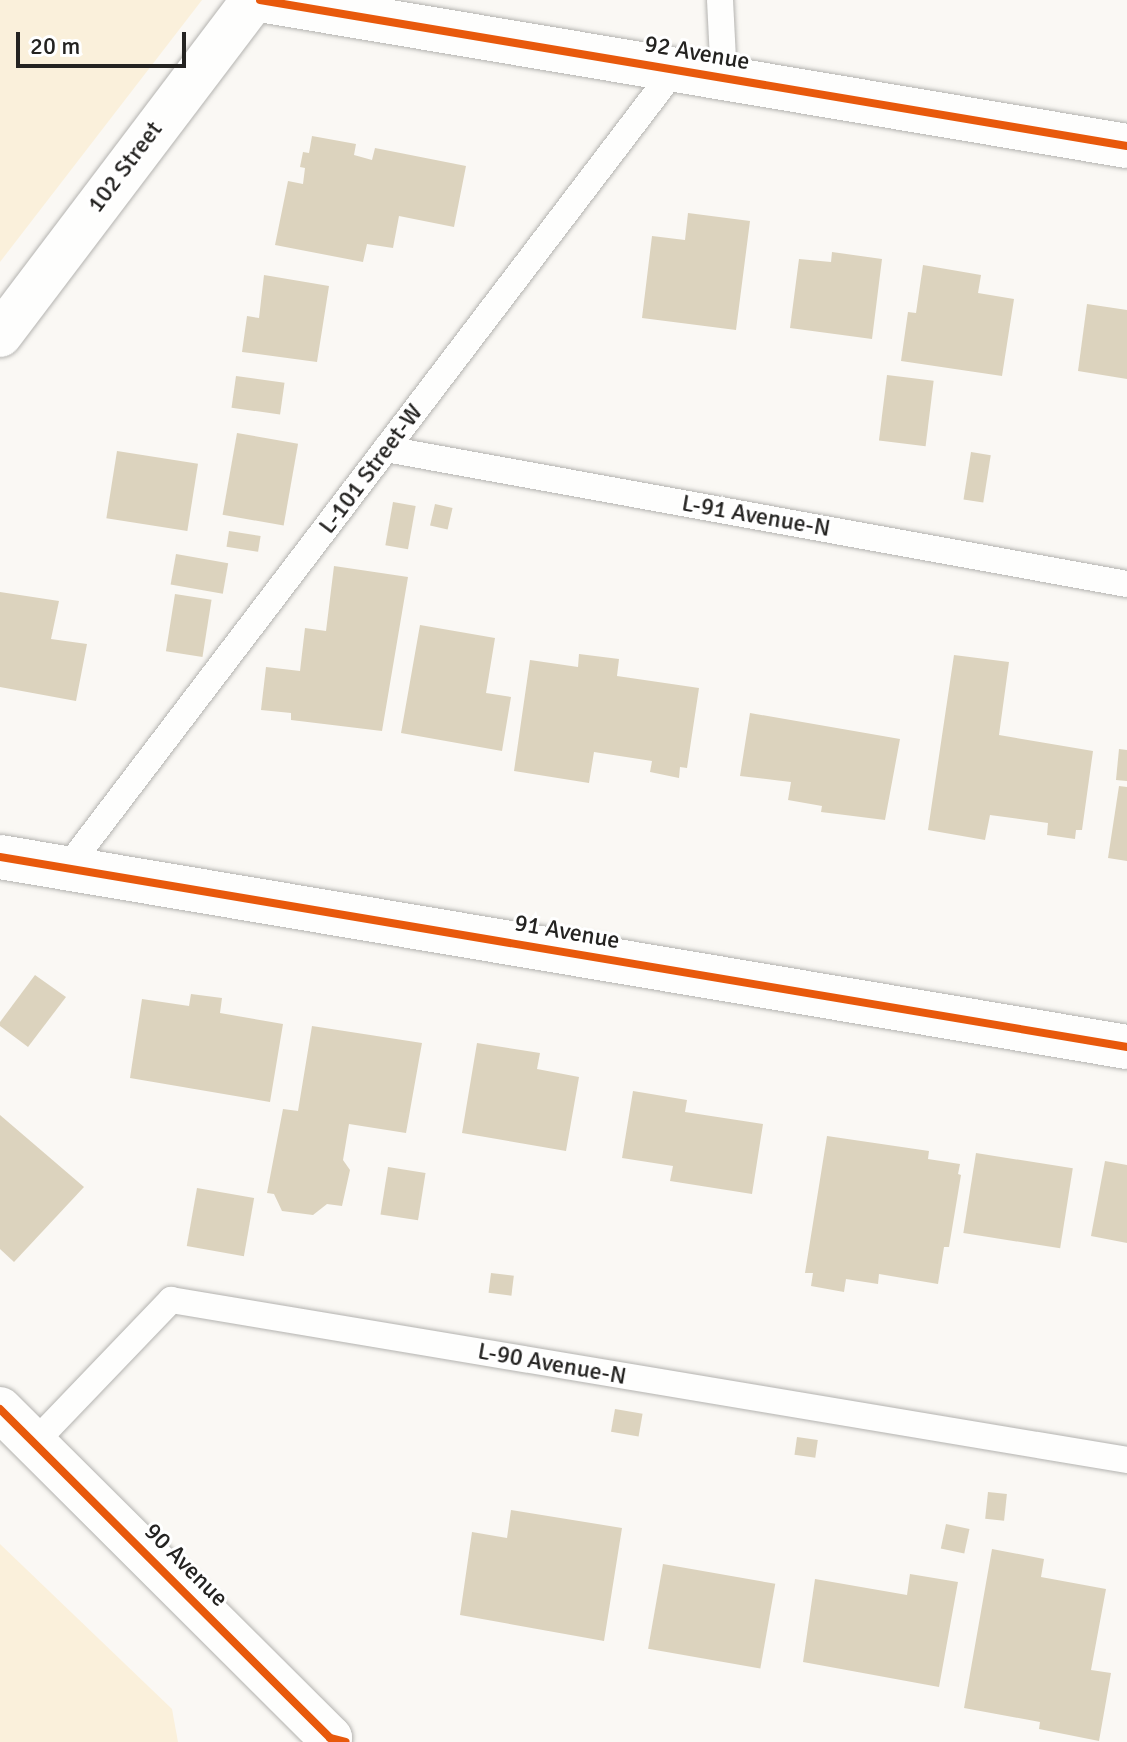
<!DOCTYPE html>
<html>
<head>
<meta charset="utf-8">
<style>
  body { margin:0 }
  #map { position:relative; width:1127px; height:1742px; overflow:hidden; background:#faf8f4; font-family:Signika,sans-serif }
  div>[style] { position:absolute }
  .green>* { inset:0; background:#faf0db }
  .building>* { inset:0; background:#dcd3be; transform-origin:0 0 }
  .roads { filter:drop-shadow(0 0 2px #b4b3b0) drop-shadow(0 0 2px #b4b3b0) }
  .lane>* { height:26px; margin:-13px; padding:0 13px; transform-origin:13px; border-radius:13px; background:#fefefd }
  .street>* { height:44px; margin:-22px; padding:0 22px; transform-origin:22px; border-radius:22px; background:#fefefd }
  .secondary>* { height:44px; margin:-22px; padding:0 22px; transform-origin:22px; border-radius:22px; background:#fefefd }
  .cycleway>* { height:8px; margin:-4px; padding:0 4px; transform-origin:4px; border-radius:4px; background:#e8590c }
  span { translate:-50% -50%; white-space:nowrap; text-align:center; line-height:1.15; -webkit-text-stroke:6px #fff; paint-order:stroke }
  .street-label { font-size:24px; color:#242321 }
  .scale { position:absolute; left:16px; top:32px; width:170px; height:36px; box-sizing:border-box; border:4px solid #242321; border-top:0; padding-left:10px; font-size:24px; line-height:28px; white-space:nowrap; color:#242321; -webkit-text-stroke:6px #fff; paint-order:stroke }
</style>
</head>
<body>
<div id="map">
  <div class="green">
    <div style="clip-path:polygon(0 0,202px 0,0 262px)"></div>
    <div style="clip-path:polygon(0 1544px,172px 1709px,178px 1742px,0 1742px)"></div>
  </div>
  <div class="building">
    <div style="clip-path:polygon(312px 136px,356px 144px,354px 155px,372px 160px,375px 148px,466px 166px,454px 227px,399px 216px,393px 248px,367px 244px,363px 262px,275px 245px,288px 181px,303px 184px,305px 168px,300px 167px,303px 152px,309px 153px)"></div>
    <div style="clip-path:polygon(688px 213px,750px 221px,736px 330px,642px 318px,652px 236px,685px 240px)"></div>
    <div style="clip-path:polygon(832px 252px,882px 259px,872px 339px,790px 328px,799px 259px,831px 262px)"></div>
    <div style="clip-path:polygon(923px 265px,981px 275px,978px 293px,1014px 299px,1002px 376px,901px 361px,908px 312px,916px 313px)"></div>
    <div style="clip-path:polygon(264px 275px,329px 286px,317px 362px,242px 352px,247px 316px,259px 318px)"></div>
    <div style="clip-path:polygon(1087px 304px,1127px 310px,1127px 379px,1078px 371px)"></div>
    <div style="left:887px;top:375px;width:47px;height:66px;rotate:7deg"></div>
    <div style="left:236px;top:376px;width:49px;height:32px;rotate:8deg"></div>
    <div style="left:237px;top:433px;width:62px;height:83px;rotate:10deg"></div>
    <div style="left:117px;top:451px;width:82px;height:68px;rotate:9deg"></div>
    <div style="left:971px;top:452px;width:20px;height:48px;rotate:9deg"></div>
    <div style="left:393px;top:502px;width:23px;height:44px;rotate:10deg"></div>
    <div style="left:435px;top:504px;width:18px;height:22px;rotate:13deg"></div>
    <div style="left:229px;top:531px;width:32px;height:16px;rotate:9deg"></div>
    <div style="left:176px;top:554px;width:53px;height:31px;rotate:10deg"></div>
    <div style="clip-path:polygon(334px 566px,408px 577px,382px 731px,291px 720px,291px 713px,261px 710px,266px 667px,300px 671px,305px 628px,326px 631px)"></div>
    <div style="clip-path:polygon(0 592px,59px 601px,51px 639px,87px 644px,76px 701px,0 687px)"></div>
    <div style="left:175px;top:594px;width:37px;height:58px;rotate:9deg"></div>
    <div style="clip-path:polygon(420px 625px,495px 638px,486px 693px,511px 697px,502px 751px,401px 733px)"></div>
    <div style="clip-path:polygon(579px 654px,619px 659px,617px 676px,699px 688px,687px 768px,680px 767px,679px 778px,650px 772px,652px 761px,594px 752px,589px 783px,514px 771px,530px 660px,578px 667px)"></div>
    <div style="clip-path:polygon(954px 655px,1009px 662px,999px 735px,1093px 751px,1082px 830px,1076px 830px,1075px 839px,1047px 835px,1048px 823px,990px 815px,985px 840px,928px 830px)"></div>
    <div style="clip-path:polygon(750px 713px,900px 739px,885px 820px,821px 812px,822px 806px,788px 800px,791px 782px,740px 776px)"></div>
    <div style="clip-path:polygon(1119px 749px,1127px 750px,1127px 781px,1116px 780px)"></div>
    <div style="clip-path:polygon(1119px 786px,1127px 787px,1127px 861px,1108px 858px)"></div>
    <div style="clip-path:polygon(35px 975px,66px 997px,28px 1047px,0 1026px,0 1022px)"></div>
    <div style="clip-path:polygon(191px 994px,222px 998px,220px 1013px,283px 1024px,270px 1102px,130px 1078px,142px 999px,189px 1006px)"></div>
    <div style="clip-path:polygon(312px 1026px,422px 1043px,406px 1133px,349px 1124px,343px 1160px,350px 1170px,342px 1206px,327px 1204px,313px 1215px,282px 1211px,274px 1194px,267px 1193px,283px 1109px,298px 1111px)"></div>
    <div style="clip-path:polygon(477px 1043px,540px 1053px,537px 1069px,579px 1077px,566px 1151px,462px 1133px)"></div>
    <div style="clip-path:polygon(633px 1091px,687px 1100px,685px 1112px,763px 1124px,752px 1194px,670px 1181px,673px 1166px,622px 1158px)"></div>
    <div style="clip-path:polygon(0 1115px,84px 1187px,14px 1262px,0 1249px)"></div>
    <div style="clip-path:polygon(827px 1136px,929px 1151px,928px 1159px,960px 1164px,958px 1174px,961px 1175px,949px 1247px,944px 1247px,938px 1284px,879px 1274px,878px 1284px,846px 1279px,844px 1292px,811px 1286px,813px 1273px,805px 1273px)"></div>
    <div style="left:976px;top:1153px;width:98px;height:81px;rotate:9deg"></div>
    <div style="clip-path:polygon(1105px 1161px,1127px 1165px,1127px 1243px,1091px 1236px)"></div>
    <div style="left:388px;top:1167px;width:38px;height:48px;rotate:9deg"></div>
    <div style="left:197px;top:1188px;width:58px;height:59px;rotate:10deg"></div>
    <div style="left:491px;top:1273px;width:23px;height:20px;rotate:7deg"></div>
    <div style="left:615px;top:1409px;width:28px;height:23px;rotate:10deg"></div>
    <div style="left:797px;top:1437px;width:21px;height:18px;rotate:8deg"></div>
    <div style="left:988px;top:1492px;width:19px;height:27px;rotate:6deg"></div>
    <div style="clip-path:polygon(511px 1510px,622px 1528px,604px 1641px,460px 1615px,472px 1532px,507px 1538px)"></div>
    <div style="left:946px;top:1524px;width:24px;height:25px;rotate:12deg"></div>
    <div style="clip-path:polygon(992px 1549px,1044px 1559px,1041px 1577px,1106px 1589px,1091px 1670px,1111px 1673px,1099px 1741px,1039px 1729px,1040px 1722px,964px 1708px)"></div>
    <div style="left:663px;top:1564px;width:114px;height:86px;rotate:10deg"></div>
    <div style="clip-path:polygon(910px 1574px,958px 1582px,939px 1687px,803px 1662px,815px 1579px,907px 1595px)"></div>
  </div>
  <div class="roads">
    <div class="lane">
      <div style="left:720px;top:0;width:78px;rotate:87.1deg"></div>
      <div style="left:386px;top:449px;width:753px;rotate:10.33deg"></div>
      <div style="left:67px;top:868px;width:1004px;rotate:-52.73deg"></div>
      <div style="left:35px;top:1442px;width:197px;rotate:-46.2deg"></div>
      <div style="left:171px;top:1300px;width:969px;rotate:9.5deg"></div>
    </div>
    <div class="street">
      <div style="left:0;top:857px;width:1143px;rotate:9.57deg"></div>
    </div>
    <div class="secondary">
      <div style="left:260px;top:0;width:879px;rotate:9.56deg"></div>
      <div style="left:0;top:335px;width:420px;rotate:-52.9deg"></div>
      <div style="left:0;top:1409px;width:466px;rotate:44.9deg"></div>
      <div style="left:330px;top:1738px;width:4px;rotate:104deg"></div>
    </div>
  </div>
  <div class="cycleway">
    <div style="left:260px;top:0;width:879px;rotate:9.56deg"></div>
    <div style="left:0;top:857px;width:1143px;rotate:9.57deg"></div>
    <div style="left:0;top:1409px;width:466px;rotate:44.9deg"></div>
    <div style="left:330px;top:1738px;width:16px;rotate:14deg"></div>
  </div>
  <div class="street-label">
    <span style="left:697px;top:53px;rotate:10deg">92 Avenue</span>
    <span style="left:125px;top:167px;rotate:-53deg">102 Street</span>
    <span style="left:371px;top:469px;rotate:-53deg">L-101 Street-W</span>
    <span style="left:756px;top:516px;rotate:10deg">L-91 Avenue-N</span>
    <span style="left:567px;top:932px;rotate:10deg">91 Avenue</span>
    <span style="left:552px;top:1364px;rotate:10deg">L-90 Avenue-N</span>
    <span style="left:186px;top:1565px;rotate:45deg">90 Avenue</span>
  </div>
  <div class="scale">20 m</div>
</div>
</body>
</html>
